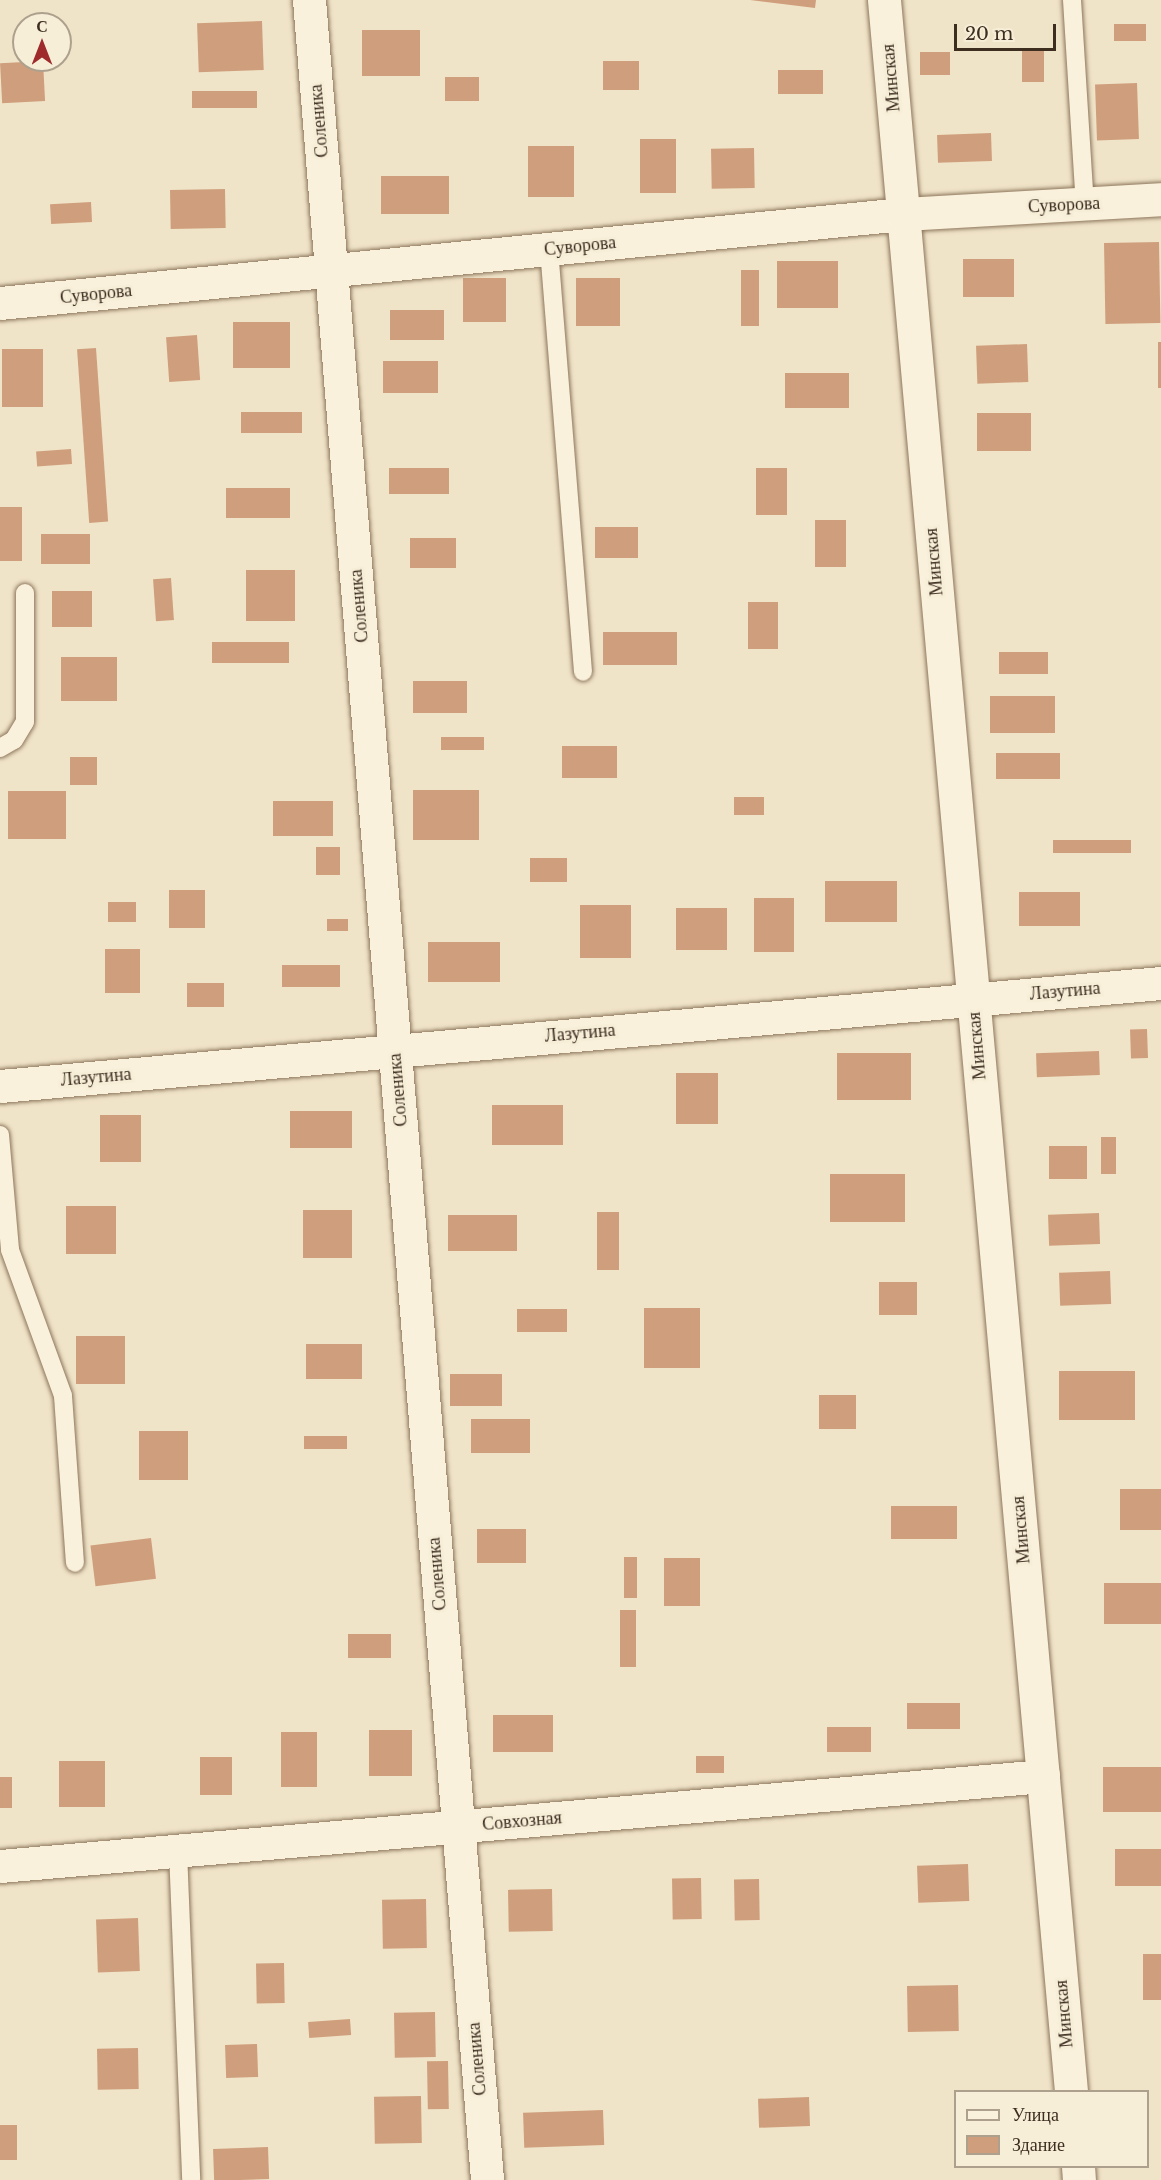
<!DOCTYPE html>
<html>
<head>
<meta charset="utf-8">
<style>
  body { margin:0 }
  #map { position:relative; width:1161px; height:2180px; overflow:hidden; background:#f0e4c8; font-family:"Libre Baskerville",serif }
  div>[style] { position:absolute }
  .building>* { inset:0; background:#cf9f7d; transform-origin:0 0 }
  .roads { filter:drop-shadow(0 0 2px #8d765c) drop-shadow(0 0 2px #8d765c) }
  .lane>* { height:18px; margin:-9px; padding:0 9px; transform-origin:9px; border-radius:9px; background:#faf1dc }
  .street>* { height:33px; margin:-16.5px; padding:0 16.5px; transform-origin:16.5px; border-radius:16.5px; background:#faf1dc }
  span { translate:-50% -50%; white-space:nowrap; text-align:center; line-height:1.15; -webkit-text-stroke:6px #f7eed8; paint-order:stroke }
  .street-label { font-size:18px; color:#3d2e20 }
  .legend { position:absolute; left:954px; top:2090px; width:195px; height:78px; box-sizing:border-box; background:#f7eed8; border:2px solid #ada18e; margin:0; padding:8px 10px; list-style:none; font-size:18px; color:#3d2e20 }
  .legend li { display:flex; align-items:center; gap:12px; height:30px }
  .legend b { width:30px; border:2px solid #ada18e }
  .north { position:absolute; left:12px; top:12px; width:60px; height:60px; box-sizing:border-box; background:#f7eed8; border:2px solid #ada18e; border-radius:50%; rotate:0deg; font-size:16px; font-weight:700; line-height:24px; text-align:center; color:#3d2e20 }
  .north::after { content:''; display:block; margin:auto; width:21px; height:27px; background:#9e2a2b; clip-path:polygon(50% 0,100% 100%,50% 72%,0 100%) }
  .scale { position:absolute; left:954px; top:24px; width:102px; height:27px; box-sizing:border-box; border:3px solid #3d2e20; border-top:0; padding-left:8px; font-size:18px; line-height:21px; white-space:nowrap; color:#3d2e20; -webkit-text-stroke:4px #f7eed8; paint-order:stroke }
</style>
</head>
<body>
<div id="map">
  <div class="building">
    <div style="clip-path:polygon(750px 0,816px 0,815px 8px)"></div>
    <div style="left:262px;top:21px;width:49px;height:65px;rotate:88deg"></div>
    <div style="left:1114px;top:24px;width:32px;height:17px"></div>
    <div style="left:362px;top:30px;width:58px;height:46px"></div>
    <div style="left:1022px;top:49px;width:22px;height:33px"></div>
    <div style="left:950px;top:52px;width:23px;height:30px;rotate:90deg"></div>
    <div style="left:43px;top:61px;width:40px;height:43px;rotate:87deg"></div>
    <div style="left:603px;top:61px;width:36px;height:29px"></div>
    <div style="left:823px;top:70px;width:24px;height:45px;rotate:90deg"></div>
    <div style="left:445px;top:77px;width:34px;height:24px"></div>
    <div style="left:1137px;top:83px;width:56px;height:42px;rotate:88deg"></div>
    <div style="left:257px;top:91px;width:17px;height:65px;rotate:90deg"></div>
    <div style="left:991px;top:133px;width:28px;height:54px;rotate:88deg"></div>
    <div style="left:676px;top:139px;width:54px;height:36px;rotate:90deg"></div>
    <div style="left:528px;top:146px;width:46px;height:51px"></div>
    <div style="left:754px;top:148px;width:40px;height:43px;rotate:89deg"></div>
    <div style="left:381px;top:176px;width:68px;height:38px"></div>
    <div style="left:225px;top:189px;width:39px;height:55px;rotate:89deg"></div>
    <div style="left:91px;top:202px;width:20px;height:41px;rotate:87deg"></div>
    <div style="left:1159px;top:242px;width:81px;height:55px;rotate:89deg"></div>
    <div style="left:1014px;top:259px;width:38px;height:51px;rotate:90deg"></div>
    <div style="left:777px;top:261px;width:61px;height:47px"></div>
    <div style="left:741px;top:270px;width:18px;height:56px"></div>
    <div style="left:463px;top:278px;width:43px;height:44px"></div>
    <div style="left:576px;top:278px;width:44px;height:48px"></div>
    <div style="left:390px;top:310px;width:54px;height:30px"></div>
    <div style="left:233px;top:322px;width:57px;height:46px"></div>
    <div style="left:197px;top:335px;width:45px;height:31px;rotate:86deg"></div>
    <div style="left:1158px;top:342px;width:3px;height:46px"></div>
    <div style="left:1027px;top:344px;width:38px;height:51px;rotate:88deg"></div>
    <div style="left:96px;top:348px;width:174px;height:19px;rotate:86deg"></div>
    <div style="left:2px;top:349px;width:41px;height:58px"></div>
    <div style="left:383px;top:361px;width:55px;height:32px"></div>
    <div style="left:785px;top:373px;width:64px;height:35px"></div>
    <div style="left:241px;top:412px;width:61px;height:21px"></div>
    <div style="left:1031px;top:413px;width:38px;height:54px;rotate:90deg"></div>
    <div style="left:71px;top:449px;width:15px;height:35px;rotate:86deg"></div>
    <div style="left:389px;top:468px;width:60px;height:26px"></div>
    <div style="left:756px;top:468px;width:31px;height:47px"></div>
    <div style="left:226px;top:488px;width:64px;height:30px"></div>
    <div style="left:0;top:507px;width:22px;height:54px"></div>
    <div style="left:815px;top:520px;width:31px;height:47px"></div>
    <div style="left:595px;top:527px;width:43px;height:31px"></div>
    <div style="left:41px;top:534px;width:49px;height:30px"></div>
    <div style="left:410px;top:538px;width:46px;height:30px"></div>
    <div style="left:246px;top:570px;width:49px;height:51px"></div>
    <div style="left:171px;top:578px;width:42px;height:18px;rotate:86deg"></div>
    <div style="left:52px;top:591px;width:40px;height:36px"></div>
    <div style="left:748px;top:602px;width:30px;height:47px"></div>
    <div style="left:603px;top:632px;width:74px;height:33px"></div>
    <div style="left:212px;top:642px;width:77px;height:21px"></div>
    <div style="left:1048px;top:652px;width:22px;height:49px;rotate:90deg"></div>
    <div style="left:61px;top:657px;width:56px;height:44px"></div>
    <div style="left:413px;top:681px;width:54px;height:32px"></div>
    <div style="left:1055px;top:696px;width:37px;height:65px;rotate:90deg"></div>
    <div style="left:441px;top:737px;width:43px;height:13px"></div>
    <div style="left:562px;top:746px;width:55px;height:32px"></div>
    <div style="left:1060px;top:753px;width:26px;height:64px;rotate:90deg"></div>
    <div style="left:70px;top:757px;width:27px;height:28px"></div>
    <div style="left:413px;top:790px;width:66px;height:50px"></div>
    <div style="left:8px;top:791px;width:58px;height:48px"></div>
    <div style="left:734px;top:797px;width:30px;height:18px"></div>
    <div style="left:273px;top:801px;width:60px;height:35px"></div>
    <div style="left:1131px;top:840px;width:13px;height:78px;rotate:90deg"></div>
    <div style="left:316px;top:847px;width:24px;height:28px"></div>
    <div style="left:530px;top:858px;width:37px;height:24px"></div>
    <div style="left:825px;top:881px;width:72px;height:41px"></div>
    <div style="left:169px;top:890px;width:36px;height:38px"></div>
    <div style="left:1080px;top:892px;width:34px;height:61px;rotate:90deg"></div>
    <div style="left:754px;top:898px;width:40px;height:54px"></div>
    <div style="left:108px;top:902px;width:28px;height:20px"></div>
    <div style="left:580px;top:905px;width:51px;height:53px"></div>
    <div style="left:676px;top:908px;width:51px;height:42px"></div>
    <div style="left:327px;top:919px;width:21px;height:12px"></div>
    <div style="left:428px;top:942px;width:72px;height:40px"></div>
    <div style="left:105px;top:949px;width:35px;height:44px"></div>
    <div style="left:282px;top:965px;width:58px;height:22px"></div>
    <div style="left:187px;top:983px;width:37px;height:24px"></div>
    <div style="left:1147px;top:1029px;width:29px;height:17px;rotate:88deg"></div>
    <div style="left:1099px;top:1051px;width:24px;height:63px;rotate:88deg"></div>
    <div style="left:837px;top:1053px;width:74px;height:47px"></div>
    <div style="left:676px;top:1073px;width:42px;height:51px"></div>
    <div style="left:492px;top:1105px;width:71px;height:40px"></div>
    <div style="left:290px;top:1111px;width:62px;height:37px"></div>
    <div style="left:100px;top:1115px;width:41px;height:47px"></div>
    <div style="left:1101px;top:1137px;width:15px;height:37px"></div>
    <div style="left:1049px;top:1146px;width:38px;height:33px"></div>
    <div style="left:830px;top:1174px;width:75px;height:48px"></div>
    <div style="left:66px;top:1206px;width:50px;height:48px"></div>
    <div style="left:303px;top:1210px;width:49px;height:48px"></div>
    <div style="left:597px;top:1212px;width:22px;height:58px"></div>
    <div style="left:1099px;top:1213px;width:31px;height:51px;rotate:88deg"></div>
    <div style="left:448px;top:1215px;width:69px;height:36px"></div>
    <div style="left:1110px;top:1271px;width:33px;height:51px;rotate:88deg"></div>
    <div style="left:879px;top:1282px;width:38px;height:33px"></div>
    <div style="left:644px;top:1308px;width:56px;height:60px"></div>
    <div style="left:517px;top:1309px;width:50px;height:23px"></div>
    <div style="left:76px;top:1336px;width:49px;height:48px"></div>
    <div style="left:306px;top:1344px;width:56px;height:35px"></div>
    <div style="left:1059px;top:1371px;width:76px;height:49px"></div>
    <div style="left:450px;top:1374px;width:52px;height:32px"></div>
    <div style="left:819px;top:1395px;width:37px;height:34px"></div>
    <div style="left:471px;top:1419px;width:59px;height:34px"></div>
    <div style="left:139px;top:1431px;width:49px;height:49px"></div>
    <div style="left:304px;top:1436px;width:43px;height:13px"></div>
    <div style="left:1161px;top:1489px;width:41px;height:41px;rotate:90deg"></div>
    <div style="left:891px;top:1506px;width:66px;height:33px"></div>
    <div style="left:477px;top:1529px;width:49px;height:34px"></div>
    <div style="left:151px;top:1538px;width:41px;height:61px;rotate:83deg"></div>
    <div style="left:624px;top:1557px;width:13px;height:41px"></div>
    <div style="left:664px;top:1558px;width:36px;height:48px"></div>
    <div style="left:1104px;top:1583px;width:57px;height:41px"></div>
    <div style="left:620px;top:1610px;width:16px;height:57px"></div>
    <div style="left:348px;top:1634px;width:43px;height:24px"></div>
    <div style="left:907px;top:1703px;width:53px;height:26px"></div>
    <div style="left:493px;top:1715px;width:60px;height:37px"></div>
    <div style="left:827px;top:1727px;width:44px;height:25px"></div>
    <div style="left:369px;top:1730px;width:43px;height:46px"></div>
    <div style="left:281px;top:1732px;width:36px;height:55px"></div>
    <div style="left:696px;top:1756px;width:28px;height:17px"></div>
    <div style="left:200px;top:1757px;width:32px;height:38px"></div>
    <div style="left:59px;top:1761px;width:46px;height:46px"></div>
    <div style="left:1161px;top:1767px;width:45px;height:58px;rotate:90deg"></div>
    <div style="left:0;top:1777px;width:12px;height:31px"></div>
    <div style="left:1115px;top:1849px;width:46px;height:37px"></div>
    <div style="left:968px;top:1864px;width:37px;height:51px;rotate:88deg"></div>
    <div style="left:701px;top:1878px;width:41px;height:29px;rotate:89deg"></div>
    <div style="left:759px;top:1879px;width:41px;height:25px;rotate:89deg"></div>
    <div style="left:552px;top:1889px;width:42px;height:44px;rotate:89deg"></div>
    <div style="left:426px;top:1899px;width:49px;height:44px;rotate:89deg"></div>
    <div style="left:138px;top:1918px;width:53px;height:42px;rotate:88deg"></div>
    <div style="left:1161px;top:1954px;width:46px;height:18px;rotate:90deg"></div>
    <div style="left:284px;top:1963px;width:40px;height:28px;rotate:89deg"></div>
    <div style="left:958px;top:1985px;width:46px;height:51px;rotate:89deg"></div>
    <div style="left:435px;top:2012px;width:45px;height:41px;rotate:89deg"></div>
    <div style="left:350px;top:2019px;width:16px;height:42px;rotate:86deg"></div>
    <div style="left:257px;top:2044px;width:33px;height:32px;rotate:88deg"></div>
    <div style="left:138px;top:2048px;width:41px;height:41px;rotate:89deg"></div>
    <div style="left:448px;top:2061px;width:48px;height:21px;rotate:89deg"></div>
    <div style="left:421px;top:2096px;width:47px;height:47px;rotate:89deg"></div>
    <div style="left:809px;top:2097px;width:29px;height:51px;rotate:88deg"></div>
    <div style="left:603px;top:2110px;width:35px;height:80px;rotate:88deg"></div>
    <div style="left:17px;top:2125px;width:35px;height:17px;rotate:90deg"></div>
    <div style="left:268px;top:2147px;width:32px;height:55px;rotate:88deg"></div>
  </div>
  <div class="roads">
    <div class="lane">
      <div style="left:1072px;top:0;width:204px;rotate:86.4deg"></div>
      <div style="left:549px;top:249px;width:424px;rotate:85.4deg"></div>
      <div style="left:0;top:748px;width:16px;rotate:-30deg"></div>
      <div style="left:14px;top:740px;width:21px;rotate:-59deg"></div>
      <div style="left:25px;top:722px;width:129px;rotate:-90deg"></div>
      <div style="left:0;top:1135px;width:115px;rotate:85deg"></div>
      <div style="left:10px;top:1250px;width:155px;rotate:70deg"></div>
      <div style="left:63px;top:1396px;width:167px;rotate:85.9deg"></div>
      <div style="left:178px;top:1851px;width:329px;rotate:87.7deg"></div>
    </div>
    <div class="street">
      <div style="left:309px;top:0;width:2187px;rotate:85.33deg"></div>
      <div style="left:884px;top:0;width:2100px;rotate:84.89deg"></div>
      <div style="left:0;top:303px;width:907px;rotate:-5.63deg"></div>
      <div style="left:903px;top:214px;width:258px;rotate:-3.3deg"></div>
      <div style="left:0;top:1086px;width:1166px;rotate:-5.07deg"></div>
      <div style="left:0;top:1866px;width:1047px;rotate:-4.93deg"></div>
      <div style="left:1078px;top:2166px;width:14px;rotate:86deg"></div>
    </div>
  </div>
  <div class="street-label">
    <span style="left:891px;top:78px;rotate:-95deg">Минская</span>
    <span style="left:319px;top:121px;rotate:-95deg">Соленика</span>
    <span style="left:1064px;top:205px;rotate:-3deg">Суворова</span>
    <span style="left:580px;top:246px;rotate:-6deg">Суворова</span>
    <span style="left:96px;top:294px;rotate:-6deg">Суворова</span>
    <span style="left:934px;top:562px;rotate:-95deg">Минская</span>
    <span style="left:359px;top:606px;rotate:-95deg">Соленика</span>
    <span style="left:1065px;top:991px;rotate:-5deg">Лазутина</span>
    <span style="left:580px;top:1033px;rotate:-5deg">Лазутина</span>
    <span style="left:977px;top:1046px;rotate:-95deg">Минская</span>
    <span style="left:96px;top:1077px;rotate:-5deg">Лазутина</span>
    <span style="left:398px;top:1090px;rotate:-95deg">Соленика</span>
    <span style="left:1021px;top:1530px;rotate:-95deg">Минская</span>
    <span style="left:437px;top:1574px;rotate:-95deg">Соленика</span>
    <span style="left:522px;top:1821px;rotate:-5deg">Совхозная</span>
    <span style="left:1064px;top:2014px;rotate:-95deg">Минская</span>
    <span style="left:477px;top:2059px;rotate:-95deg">Соленика</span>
  </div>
  <ul class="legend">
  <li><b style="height:8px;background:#faf1dc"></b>Улица</li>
  <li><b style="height:16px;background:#cf9f7d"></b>Здание</li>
  </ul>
  <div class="north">С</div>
  <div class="scale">20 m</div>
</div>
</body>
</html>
